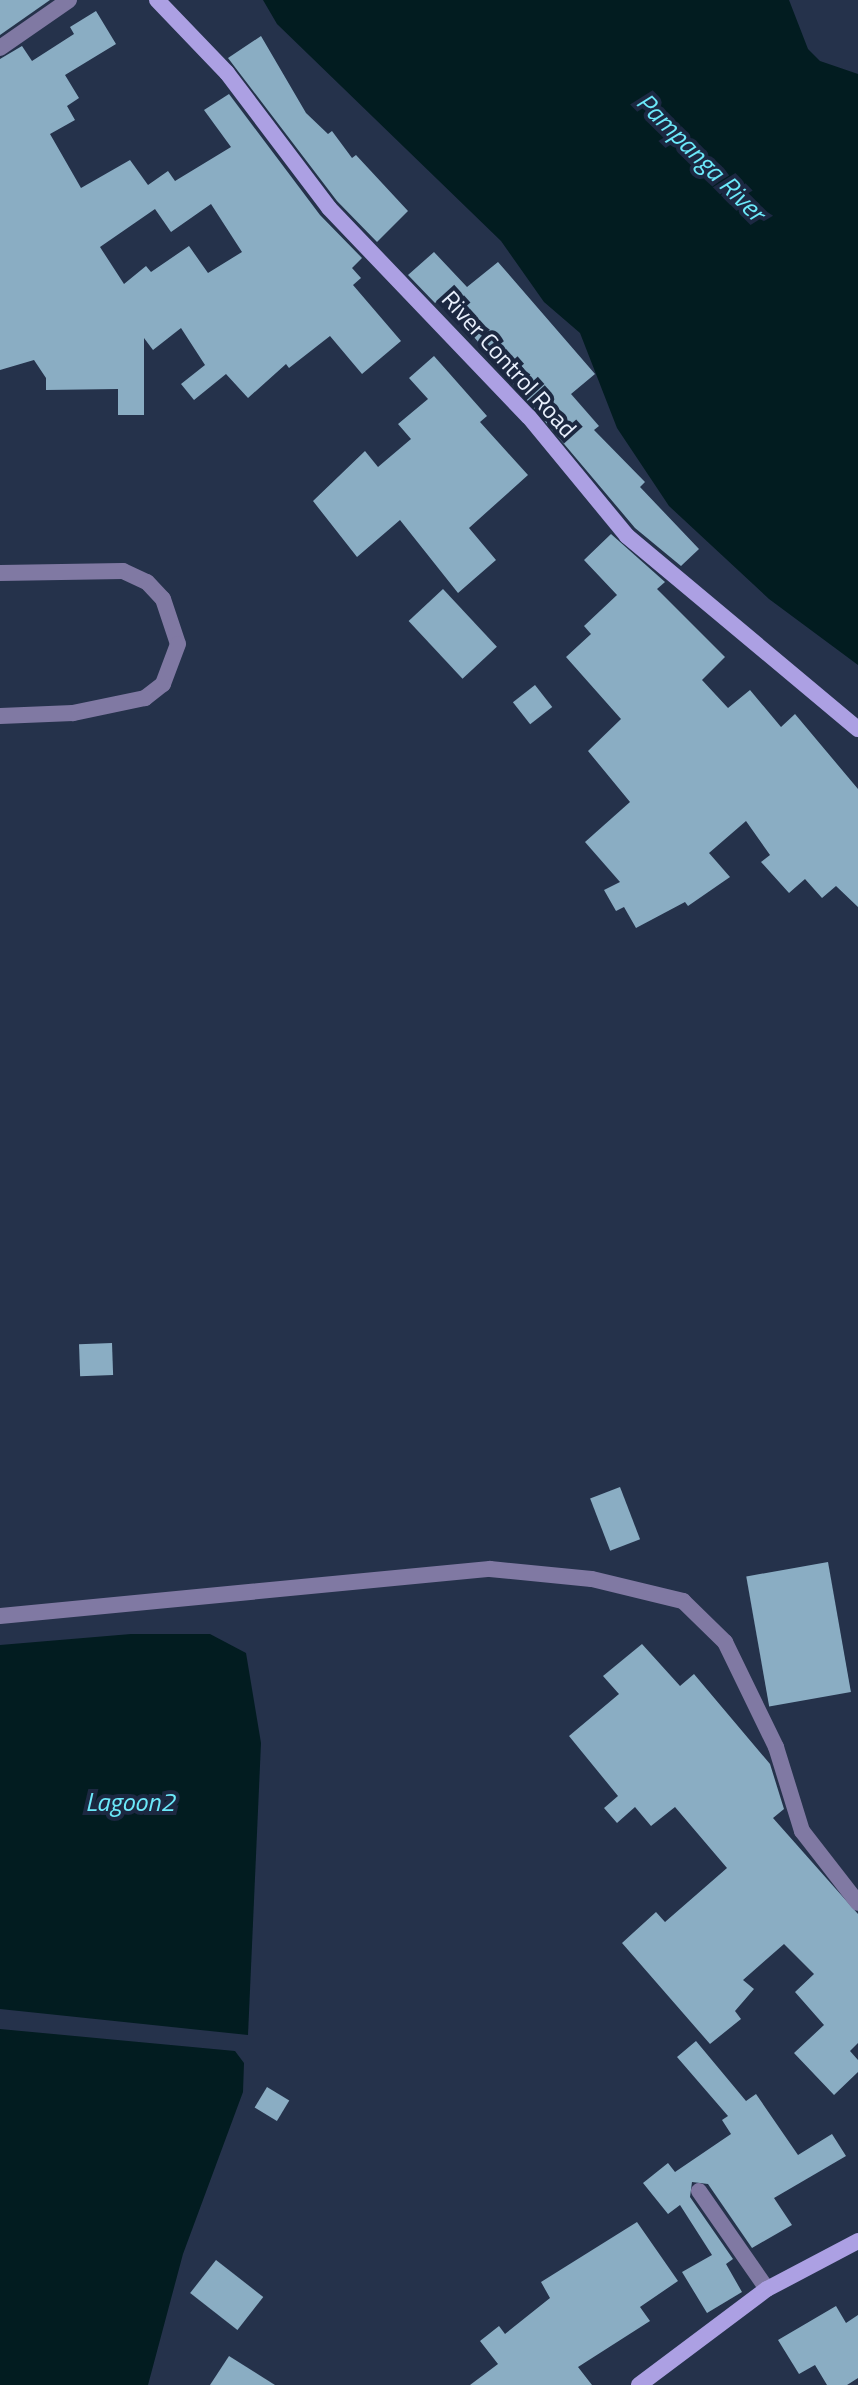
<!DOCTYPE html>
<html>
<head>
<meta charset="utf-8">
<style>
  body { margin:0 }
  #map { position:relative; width:858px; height:2385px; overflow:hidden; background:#25324b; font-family:"Titillium Web",sans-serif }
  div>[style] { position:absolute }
  .water>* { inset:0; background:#021c20 }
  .building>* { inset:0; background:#8aadc3; transform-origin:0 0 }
  .lane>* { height:16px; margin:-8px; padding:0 8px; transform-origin:8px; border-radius:8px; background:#8079a3 }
  .street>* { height:16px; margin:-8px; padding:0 8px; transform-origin:8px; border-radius:8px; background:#8079a3 }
  .secondary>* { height:16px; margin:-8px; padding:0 8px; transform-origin:8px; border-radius:8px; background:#aca0e3 }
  span { translate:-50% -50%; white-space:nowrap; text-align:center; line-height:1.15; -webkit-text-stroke:8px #1c2841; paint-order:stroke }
  .street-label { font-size:24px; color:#e9f0fd }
  .water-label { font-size:26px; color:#6ce9fa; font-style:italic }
</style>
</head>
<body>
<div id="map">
  <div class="water">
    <div style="clip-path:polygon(263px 0,789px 0,808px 49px,820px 61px,858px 74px,858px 665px,769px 599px,669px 506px,617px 428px,580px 333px,544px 302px,501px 241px,277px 24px)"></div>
    <div style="clip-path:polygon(131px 1634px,210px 1634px,246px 1653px,261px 1743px,248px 2035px,0 2009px,0 1645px)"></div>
    <div style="clip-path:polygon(0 2029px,235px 2051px,244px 2063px,243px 2092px,183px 2254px,148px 2385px,0 2385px)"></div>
  </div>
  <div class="building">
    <div style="clip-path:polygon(0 0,50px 0,0 35px)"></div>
    <div style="clip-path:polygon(evenodd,96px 11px,116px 44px,65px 75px,79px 98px,67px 106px,75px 120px,50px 134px,81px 188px,130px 160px,148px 185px,168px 171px,175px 181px,231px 147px,204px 110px,229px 94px,320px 215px,362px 258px,352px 268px,361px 278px,353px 285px,401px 341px,362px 374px,330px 336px,289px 368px,286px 364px,248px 398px,226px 374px,194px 400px,181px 384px,205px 365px,181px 328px,153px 350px,144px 338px,144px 415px,118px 415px,118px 389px,46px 390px,46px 378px,34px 360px,0 370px,0 59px,22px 46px,32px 61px,74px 34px,70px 27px,96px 11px,211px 204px,242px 252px,208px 273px,189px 246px,151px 272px,146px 266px,124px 284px,100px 247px,155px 209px,171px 232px,211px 204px)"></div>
    <div style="clip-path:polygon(261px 36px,306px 113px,328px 134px,332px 131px,352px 158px,356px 155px,408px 211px,377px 242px,337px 201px,228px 58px)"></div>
    <div style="clip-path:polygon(434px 252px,467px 287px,498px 262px,595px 374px,571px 394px,599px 426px,594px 430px,645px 482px,640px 487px,699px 549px,681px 566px,635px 528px,441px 298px,435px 303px,408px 275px)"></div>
    <div style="clip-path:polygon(434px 356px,487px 416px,480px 422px,528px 475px,469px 528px,496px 560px,458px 593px,400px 520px,357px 557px,313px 501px,365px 451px,378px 467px,411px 439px,398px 424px,428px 399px,409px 378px)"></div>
    <div style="clip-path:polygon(611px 534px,665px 582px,657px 589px,725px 657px,702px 680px,728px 708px,750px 690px,781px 727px,795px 714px,858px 789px,858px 907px,836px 886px,822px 898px,805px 879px,789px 893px,761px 862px,770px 855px,746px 821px,709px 853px,730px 877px,688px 906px,685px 902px,636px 928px,624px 907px,616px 911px,604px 890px,620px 882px,585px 842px,630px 802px,588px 751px,621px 719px,566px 657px,591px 634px,584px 626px,617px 595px,584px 560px)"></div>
    <div style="left:443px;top:589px;width:79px;height:47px;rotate:47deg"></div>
    <div style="left:535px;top:685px;width:28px;height:28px;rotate:52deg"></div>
    <div style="left:112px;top:1343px;width:32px;height:33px;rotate:88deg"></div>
    <div style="left:620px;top:1487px;width:56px;height:32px;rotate:69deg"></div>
    <div style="left:828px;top:1562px;width:132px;height:83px;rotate:80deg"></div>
    <div style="clip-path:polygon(642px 1644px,680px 1686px,694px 1674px,770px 1764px,784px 1809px,773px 1818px,858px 1914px,858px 2043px,850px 2051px,858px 2060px,858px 2072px,834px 2095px,794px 2053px,824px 2025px,795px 1992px,814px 1974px,784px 1944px,743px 1980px,754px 1989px,735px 2011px,741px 2019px,710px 2044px,622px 1943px,656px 1912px,665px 1922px,727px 1868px,675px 1807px,651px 1826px,635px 1807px,617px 1823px,604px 1808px,618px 1796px,569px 1736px,619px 1694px,603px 1676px)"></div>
    <div style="clip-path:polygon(696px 2041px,746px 2101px,756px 2094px,798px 2155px,832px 2134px,846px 2156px,774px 2198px,792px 2225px,752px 2248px,708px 2184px,692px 2182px,690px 2197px,733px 2259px,726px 2264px,742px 2292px,707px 2313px,682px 2272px,712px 2255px,680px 2205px,668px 2214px,643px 2183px,668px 2163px,675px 2172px,731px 2134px,722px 2120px,728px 2116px,677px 2057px)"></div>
    <div style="left:267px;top:2087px;width:26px;height:24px;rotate:31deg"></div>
    <div style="clip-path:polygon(637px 2222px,678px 2281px,640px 2307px,650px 2321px,578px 2367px,592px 2385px,470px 2385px,498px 2364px,480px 2341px,499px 2326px,505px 2334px,550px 2298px,541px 2282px)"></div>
    <div style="left:216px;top:2260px;width:60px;height:42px;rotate:38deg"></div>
    <div style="clip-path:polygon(836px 2306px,846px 2323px,858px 2315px,858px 2378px,847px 2385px,827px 2385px,815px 2365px,799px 2374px,778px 2340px)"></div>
    <div style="clip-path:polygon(229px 2356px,275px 2385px,210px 2385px)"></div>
  </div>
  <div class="lane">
    <div style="left:0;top:1616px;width:492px;rotate:-5.5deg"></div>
    <div style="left:490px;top:1569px;width:102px;rotate:5.6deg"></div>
    <div style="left:592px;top:1579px;width:94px;rotate:13.6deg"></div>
    <div style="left:683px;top:1601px;width:59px;rotate:44.3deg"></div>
    <div style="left:725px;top:1642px;width:117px;rotate:64.1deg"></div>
    <div style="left:776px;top:1747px;width:88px;rotate:72.8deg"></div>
    <div style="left:802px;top:1831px;width:91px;rotate:52.1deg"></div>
  </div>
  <div class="street">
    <div style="left:0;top:48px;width:84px;rotate:-34.8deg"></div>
    <div style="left:0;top:573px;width:123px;rotate:-0.9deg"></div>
    <div style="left:123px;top:571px;width:26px;rotate:25deg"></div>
    <div style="left:147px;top:582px;width:23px;rotate:47deg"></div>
    <div style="left:163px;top:599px;width:47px;rotate:71.6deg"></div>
    <div style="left:178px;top:644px;width:43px;rotate:110.6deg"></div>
    <div style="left:163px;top:684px;width:23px;rotate:142deg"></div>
    <div style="left:145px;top:698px;width:74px;rotate:168.2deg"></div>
    <div style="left:73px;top:713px;width:73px;rotate:177.6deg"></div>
    <div style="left:699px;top:2191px;width:119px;rotate:55.2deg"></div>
  </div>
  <div class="secondary">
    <div style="left:157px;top:0;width:101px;rotate:46.2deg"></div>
    <div style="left:227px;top:73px;width:169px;rotate:52.9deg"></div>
    <div style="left:329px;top:208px;width:289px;rotate:46.3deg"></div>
    <div style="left:529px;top:417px;width:154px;rotate:50.5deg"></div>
    <div style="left:627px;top:536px;width:301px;rotate:39.9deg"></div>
    <div style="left:639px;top:2385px;width:160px;rotate:-36.9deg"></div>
    <div style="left:767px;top:2289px;width:103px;rotate:-27.8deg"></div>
  </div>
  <div class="street-label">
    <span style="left:509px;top:364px;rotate:48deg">River Control Road</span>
  </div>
  <div class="water-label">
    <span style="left:701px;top:157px;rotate:45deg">Pampanga River</span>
    <span style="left:130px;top:1802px">Lagoon2</span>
  </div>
</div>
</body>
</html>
